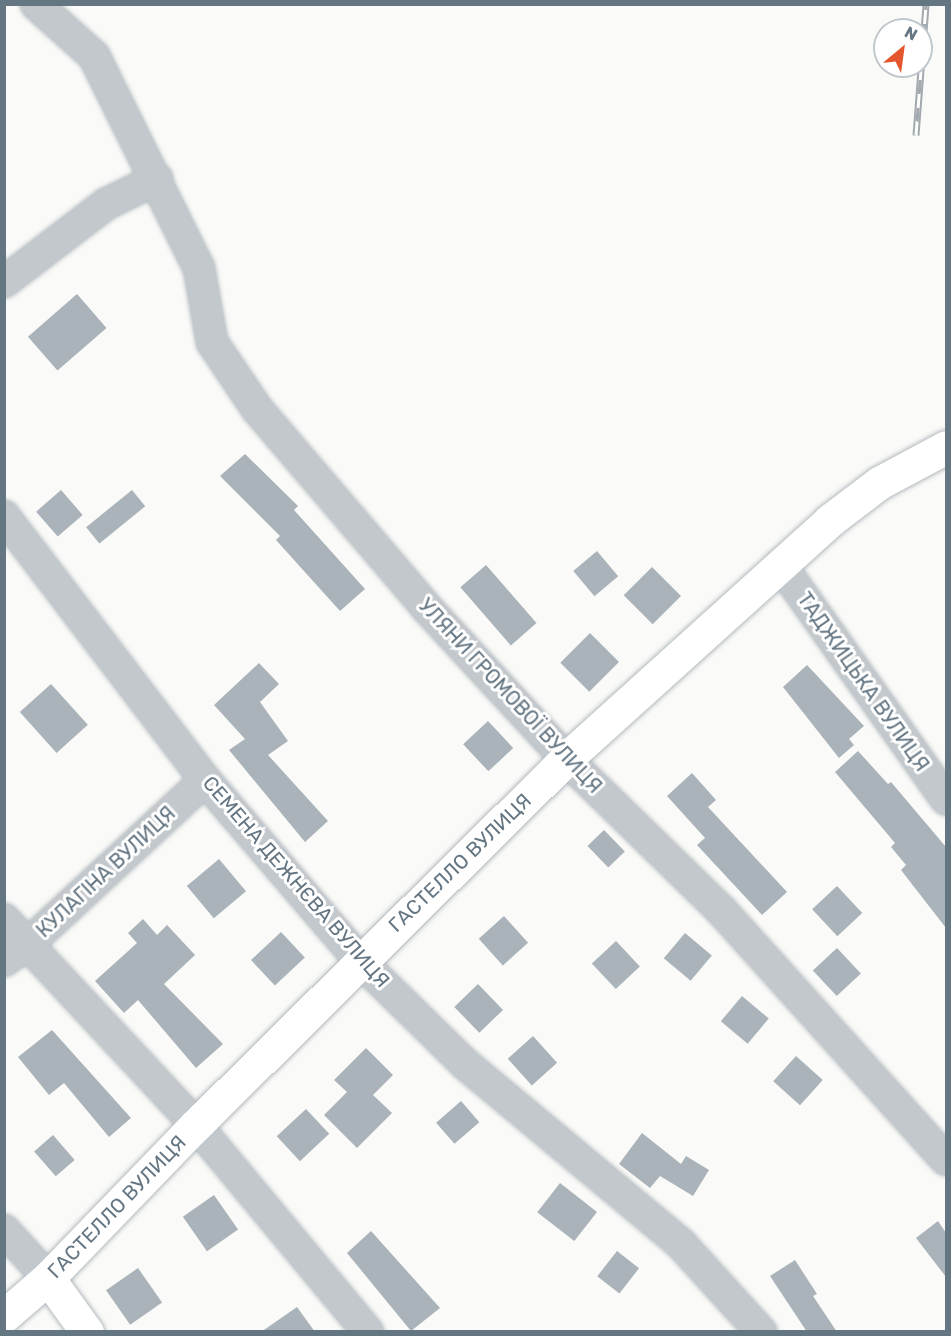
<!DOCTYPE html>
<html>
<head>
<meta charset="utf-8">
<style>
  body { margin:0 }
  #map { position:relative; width:951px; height:1336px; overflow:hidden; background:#fafaf8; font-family:Rubik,sans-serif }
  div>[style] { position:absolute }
  .building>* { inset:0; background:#aab3b9; transform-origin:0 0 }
  .roads { filter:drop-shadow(0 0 2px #b3babf) drop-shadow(0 0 2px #b3babf) }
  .street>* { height:30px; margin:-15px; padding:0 15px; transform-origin:15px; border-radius:15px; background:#c3c8cc }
  .secondary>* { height:33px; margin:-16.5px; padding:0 16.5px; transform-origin:16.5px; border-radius:16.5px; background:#fff }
  .rail>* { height:7px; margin-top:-3.5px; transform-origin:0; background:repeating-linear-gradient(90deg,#fff 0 14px,#a2aab0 0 28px); box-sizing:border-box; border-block:2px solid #a2aab0 }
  span { translate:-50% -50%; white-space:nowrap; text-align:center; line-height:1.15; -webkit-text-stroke:6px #fff; paint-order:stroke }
  .street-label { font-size:20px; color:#657683 }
  .frame { position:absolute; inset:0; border:6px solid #657683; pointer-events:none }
  .north { position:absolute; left:873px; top:18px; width:60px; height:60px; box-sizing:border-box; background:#fff; border:2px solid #c1c8cd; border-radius:50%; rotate:29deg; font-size:16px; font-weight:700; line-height:24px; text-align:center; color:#657683 }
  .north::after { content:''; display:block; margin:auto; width:21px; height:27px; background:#e4572e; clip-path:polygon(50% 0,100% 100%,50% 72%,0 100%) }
</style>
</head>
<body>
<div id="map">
  <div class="building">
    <div style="left:77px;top:294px;width:45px;height:65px;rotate:49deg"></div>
    <div style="clip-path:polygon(245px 454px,298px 506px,294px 510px,365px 589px,340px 611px,276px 540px,280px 536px,220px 476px)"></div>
    <div style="left:61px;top:490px;width:33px;height:33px;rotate:49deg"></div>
    <div style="left:132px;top:490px;width:21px;height:59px;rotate:51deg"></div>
    <div style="left:597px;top:551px;width:33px;height:31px;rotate:50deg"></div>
    <div style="left:486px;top:565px;width:77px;height:34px;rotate:49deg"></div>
    <div style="left:652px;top:567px;width:41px;height:40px;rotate:45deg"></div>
    <div style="left:590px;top:633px;width:41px;height:42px;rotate:45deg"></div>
    <div style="clip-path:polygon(259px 663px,279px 684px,260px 702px,288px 741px,268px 755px,328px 821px,305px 842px,229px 750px,245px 739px,214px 705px)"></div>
    <div style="clip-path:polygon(807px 665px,864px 726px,849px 739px,854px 745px,839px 758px,783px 687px)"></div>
    <div style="left:51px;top:684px;width:55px;height:42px;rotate:48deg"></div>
    <div style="left:488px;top:721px;width:37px;height:34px;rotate:47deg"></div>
    <div style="clip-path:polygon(858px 751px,888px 784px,891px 782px,946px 847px,946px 928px,901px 870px,906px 865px,891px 847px,895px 843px,835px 772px)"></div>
    <div style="clip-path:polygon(692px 773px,716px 800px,708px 807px,787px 892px,762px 915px,697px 845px,705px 838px,667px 796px)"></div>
    <div style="left:604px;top:830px;width:30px;height:23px;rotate:46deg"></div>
    <div style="left:219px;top:859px;width:42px;height:42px;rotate:50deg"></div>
    <div style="left:837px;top:886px;width:37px;height:34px;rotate:47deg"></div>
    <div style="left:504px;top:916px;width:36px;height:34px;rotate:48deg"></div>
    <div style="clip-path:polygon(143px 919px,157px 935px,167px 925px,195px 955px,164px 984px,223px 1044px,196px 1068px,138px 1000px,124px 1013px,95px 981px,137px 943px,128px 933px)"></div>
    <div style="left:281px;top:932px;width:35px;height:41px;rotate:47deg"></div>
    <div style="left:685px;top:933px;width:35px;height:33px;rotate:40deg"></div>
    <div style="left:616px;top:941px;width:35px;height:33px;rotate:47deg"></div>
    <div style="left:837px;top:948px;width:35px;height:33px;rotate:47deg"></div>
    <div style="left:478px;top:984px;width:36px;height:33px;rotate:46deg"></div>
    <div style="left:742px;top:996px;width:35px;height:33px;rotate:40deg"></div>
    <div style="clip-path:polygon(52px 1030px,131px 1118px,109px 1137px,64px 1083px,49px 1095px,18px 1057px)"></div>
    <div style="left:533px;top:1036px;width:36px;height:34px;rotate:48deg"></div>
    <div style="clip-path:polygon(366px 1048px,393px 1075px,373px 1095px,392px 1113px,357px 1148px,324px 1115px,347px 1092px,334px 1080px)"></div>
    <div style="left:796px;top:1056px;width:36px;height:34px;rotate:42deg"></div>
    <div style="left:461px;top:1101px;width:28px;height:33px;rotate:49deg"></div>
    <div style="left:306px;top:1109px;width:34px;height:40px;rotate:47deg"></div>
    <div style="clip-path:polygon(642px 1133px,681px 1164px,686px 1156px,709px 1170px,693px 1196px,660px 1176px,650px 1188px,619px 1164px)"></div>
    <div style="left:53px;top:1135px;width:33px;height:25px;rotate:49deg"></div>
    <div style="left:560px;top:1183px;width:47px;height:37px;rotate:38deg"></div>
    <div style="left:214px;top:1195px;width:42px;height:38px;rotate:55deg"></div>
    <div style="clip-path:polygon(938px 1221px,946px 1233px,946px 1277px,916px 1238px)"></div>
    <div style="clip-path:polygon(371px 1231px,440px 1308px,411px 1331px,347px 1253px)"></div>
    <div style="left:617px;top:1251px;width:28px;height:32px;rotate:38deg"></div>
    <div style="clip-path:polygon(795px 1260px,817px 1294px,813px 1296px,837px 1332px,807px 1332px,770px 1276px)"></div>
    <div style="left:138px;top:1268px;width:42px;height:39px;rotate:55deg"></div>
    <div style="clip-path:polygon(297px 1307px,315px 1332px,261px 1332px)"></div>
  </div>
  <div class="roads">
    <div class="street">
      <div style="left:36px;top:4px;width:78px;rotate:41.9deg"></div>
      <div style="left:94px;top:56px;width:237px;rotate:63.7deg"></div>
      <div style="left:199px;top:268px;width:75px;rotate:80deg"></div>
      <div style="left:212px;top:342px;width:81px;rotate:56.1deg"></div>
      <div style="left:257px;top:409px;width:259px;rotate:49.5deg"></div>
      <div style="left:425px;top:606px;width:208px;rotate:47.3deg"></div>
      <div style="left:566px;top:759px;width:216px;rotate:44.3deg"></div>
      <div style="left:721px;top:910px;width:336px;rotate:48deg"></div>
      <div style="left:4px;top:282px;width:128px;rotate:-37.4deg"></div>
      <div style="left:106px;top:204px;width:57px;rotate:-26.1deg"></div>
      <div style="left:4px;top:516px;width:332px;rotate:52.7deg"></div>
      <div style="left:205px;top:780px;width:238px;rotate:49.4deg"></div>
      <div style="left:360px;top:961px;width:146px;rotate:44.4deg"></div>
      <div style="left:464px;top:1063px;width:283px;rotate:39.8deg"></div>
      <div style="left:681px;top:1244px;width:119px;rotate:47.7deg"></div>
      <div style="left:780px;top:564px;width:288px;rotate:54.8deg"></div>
      <div style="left:4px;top:919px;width:282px;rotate:47deg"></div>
      <div style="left:196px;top:1125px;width:269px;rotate:50.3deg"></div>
      <div style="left:4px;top:961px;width:28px;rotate:-35deg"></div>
      <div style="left:27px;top:945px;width:243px;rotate:-42.8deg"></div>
      <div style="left:4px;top:1230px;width:65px;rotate:47.5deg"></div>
    </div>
    <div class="secondary">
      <div style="left:48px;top:1278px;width:67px;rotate:54.2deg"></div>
      <div style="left:4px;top:1316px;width:58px;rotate:-40.8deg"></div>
      <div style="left:48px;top:1278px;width:213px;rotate:-46deg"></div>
      <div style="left:196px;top:1125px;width:520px;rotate:-44.69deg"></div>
      <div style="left:566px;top:759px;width:355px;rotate:-42.1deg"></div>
      <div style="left:829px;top:521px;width:63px;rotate:-37.2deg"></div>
      <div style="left:879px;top:483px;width:76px;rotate:-28.2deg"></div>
    </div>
  </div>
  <div class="rail">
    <div style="left:916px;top:135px;width:131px;rotate:-85.6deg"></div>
  </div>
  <div class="street-label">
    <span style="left:863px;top:682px;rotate:55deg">ТАДЖИЦЬКА ВУЛИЦЯ</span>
    <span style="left:510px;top:696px;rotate:47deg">УЛЯНИ ГРОМОВОЇ ВУЛИЦЯ</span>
    <span style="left:460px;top:863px;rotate:-44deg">ГАСТЕЛЛО ВУЛИЦЯ</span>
    <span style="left:106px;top:872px;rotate:-43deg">КУЛАГІНА ВУЛИЦЯ</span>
    <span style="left:296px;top:882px;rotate:49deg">СЕМЕНА ДЕЖНЄВА ВУЛИЦЯ</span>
    <span style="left:117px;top:1207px;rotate:-46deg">ГАСТЕЛЛО ВУЛИЦЯ</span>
  </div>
  <div class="frame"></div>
  <div class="north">N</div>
</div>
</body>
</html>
